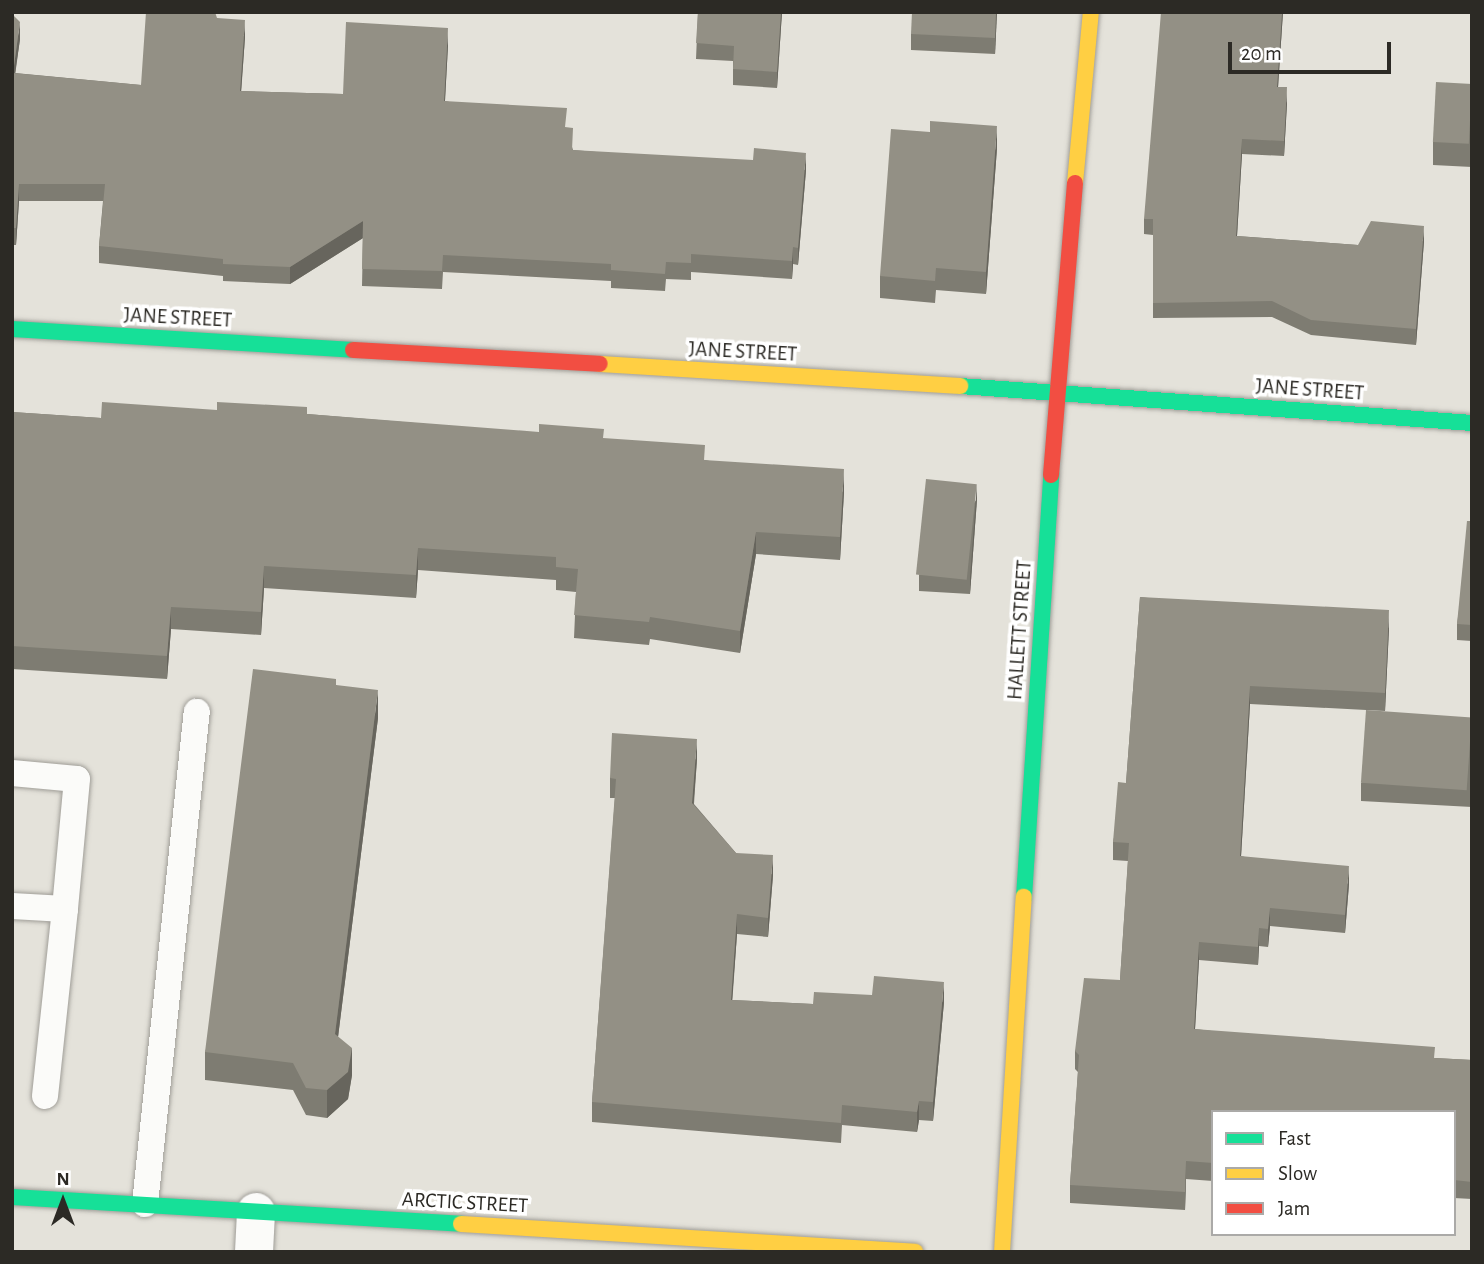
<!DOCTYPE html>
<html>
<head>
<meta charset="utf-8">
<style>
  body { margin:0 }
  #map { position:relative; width:1484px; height:1264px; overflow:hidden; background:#e4e2da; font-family:"Alegreya Sans",sans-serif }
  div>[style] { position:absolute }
  .roads { filter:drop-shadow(0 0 2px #a09e98) drop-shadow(0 0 2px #a09e98) }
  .lane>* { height:26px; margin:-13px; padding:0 13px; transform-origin:13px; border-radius:13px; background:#fbfbf9 }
  .street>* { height:38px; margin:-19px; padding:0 19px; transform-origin:19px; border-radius:19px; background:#fbfbf9 }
  .fast>* { height:16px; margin:-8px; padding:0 8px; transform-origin:8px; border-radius:8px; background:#16e098 }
  .slow>* { height:16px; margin:-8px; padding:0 8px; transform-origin:8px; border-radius:8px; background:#ffcf43 }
  .jam>* { height:16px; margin:-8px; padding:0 8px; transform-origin:8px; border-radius:8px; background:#f24e42 }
  .wall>* { inset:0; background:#7e7c72 }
  .shaded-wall>* { inset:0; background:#67655d }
  .building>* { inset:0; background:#939085; transform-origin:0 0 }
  span { translate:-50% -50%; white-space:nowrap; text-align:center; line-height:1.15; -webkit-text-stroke:7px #fff; paint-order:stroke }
  .street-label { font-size:21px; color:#2c2a25 }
  .frame { position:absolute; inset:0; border:14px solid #2c2a25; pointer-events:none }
  .legend { position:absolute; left:1211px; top:1110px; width:245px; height:126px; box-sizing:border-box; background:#fff; border:2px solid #abaaa8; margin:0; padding:9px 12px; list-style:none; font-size:21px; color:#2c2a25 }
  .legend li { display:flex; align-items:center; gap:14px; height:35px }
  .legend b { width:35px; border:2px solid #abaaa8 }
  .north { position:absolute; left:28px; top:1166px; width:70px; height:70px; -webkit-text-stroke:5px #fff; paint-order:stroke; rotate:0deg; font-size:19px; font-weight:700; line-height:28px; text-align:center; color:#2c2a25 }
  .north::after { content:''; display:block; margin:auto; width:24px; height:32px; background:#2c2a25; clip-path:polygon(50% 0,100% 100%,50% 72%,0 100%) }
  .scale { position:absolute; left:1228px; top:42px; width:163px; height:32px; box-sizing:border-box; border:4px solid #2c2a25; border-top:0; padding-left:9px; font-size:21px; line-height:24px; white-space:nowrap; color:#2c2a25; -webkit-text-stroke:5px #fff; paint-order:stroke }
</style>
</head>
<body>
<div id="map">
  <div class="roads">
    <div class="lane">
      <div style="left:12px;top:773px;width:65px;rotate:5.3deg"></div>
      <div style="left:77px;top:779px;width:131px;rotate:95.3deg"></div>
      <div style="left:65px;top:909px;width:53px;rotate:-176.8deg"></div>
      <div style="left:45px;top:1096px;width:188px;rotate:-83.9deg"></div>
      <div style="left:145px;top:1204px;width:495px;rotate:-84deg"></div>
    </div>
    <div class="street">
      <div style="left:254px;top:1252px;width:40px;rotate:-87.1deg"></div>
    </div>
    <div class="fast">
      <div style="left:12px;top:329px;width:342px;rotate:3.5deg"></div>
      <div style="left:960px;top:386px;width:513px;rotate:4.13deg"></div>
      <div style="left:1024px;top:897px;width:423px;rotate:-86.3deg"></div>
      <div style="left:12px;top:1197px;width:450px;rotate:3.4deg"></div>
    </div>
    <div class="slow">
      <div style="left:1075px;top:183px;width:172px;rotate:-84.7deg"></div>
      <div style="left:600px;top:364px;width:361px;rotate:3.5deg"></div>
      <div style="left:461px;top:1224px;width:455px;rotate:3.5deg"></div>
      <div style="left:1002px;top:1252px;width:356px;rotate:-86.5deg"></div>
    </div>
    <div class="jam">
      <div style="left:353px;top:350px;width:247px;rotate:3.2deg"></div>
      <div style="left:1051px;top:475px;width:293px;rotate:-85.3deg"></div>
    </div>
  </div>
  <div class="wall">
    <div style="clip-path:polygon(698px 12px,782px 12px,777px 88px,733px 85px,733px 61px,696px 59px)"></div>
    <div style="clip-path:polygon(997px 12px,995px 54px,911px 50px,911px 34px)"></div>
    <div style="clip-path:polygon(1283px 12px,1278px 87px,1287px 103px,1284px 156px,1242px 154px,1237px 236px,1358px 245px,1424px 241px,1416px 345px,1311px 335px,1272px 317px,1153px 318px,1153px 235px,1144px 234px,1144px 219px)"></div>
    <div style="clip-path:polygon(12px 14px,20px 39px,15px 73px,141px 85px,217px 18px,245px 37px,241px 91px,343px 94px,448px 45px,445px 101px,566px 128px,573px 150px,806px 170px,798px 265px,793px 264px,792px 279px,691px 272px,691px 280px,666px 279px,665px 291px,611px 288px,611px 281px,443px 272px,442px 289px,362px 286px,363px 238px,290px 284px,223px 281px,223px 276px,99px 263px,99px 246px,103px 201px,19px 201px,16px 245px,12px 245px)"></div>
    <div style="clip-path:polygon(1472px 84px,1472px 167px,1433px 165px,1433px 142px)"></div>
    <div style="clip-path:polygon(997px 148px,986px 294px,936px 290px,935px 303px,880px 298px,880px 276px)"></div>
    <div style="clip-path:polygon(217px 410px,307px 414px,604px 439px,705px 460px,844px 492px,840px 560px,756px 554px,740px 653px,650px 639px,649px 645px,574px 638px,576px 592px,556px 590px,556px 580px,418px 570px,416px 598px,264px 588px,261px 635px,171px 629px,167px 679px,12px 669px,12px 412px,101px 418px)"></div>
    <div style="clip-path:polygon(977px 499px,970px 594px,919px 591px,919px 575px)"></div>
    <div style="clip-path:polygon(1472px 521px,1472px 641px,1457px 640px,1457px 624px)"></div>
    <div style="clip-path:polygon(1140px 597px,1389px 628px,1385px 711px,1250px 704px,1241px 856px,1349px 884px,1345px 933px,1270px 926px,1268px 947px,1259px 946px,1258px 965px,1199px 960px,1195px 1029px,1435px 1058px,1472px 1060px,1472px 1199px,1454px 1198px,1454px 1112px,1213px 1112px,1213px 1181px,1186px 1179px,1185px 1210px,1070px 1203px,1070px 1185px,1078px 1072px,1075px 1069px,1075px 1051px,1120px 980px,1128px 861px,1113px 860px,1113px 842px,1126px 783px)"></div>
    <div style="clip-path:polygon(336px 685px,378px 718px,338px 1037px,352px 1075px,348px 1099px,327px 1118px,306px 1115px,293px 1090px,205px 1080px,205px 1052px)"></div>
    <div style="clip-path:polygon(1472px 718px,1472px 807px,1361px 801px,1361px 783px)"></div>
    <div style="clip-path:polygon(697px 759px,694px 804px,736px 853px,773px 875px,768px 937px,737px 934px,732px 1000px,813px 1004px,944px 1002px,933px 1121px,919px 1120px,917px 1132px,842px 1125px,841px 1143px,592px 1122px,592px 1102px,615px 798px,610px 798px,610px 778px)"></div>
  </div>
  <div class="shaded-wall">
    <div style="clip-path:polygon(781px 12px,782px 12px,777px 88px,777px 72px)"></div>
    <div style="clip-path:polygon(996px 12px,997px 12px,995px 54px,995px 38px)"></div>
    <div style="clip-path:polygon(1282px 12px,1283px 12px,1277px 103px,1277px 87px)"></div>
    <div style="clip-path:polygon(245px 20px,245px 37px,240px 108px,240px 91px)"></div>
    <div style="clip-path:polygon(20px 22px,20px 39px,13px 90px,13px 73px)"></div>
    <div style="clip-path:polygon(448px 28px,448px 45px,444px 118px,444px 101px)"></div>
    <div style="clip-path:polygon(1287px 87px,1287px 103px,1284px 156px,1284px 141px)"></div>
    <div style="clip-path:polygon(997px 126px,997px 148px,986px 294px,986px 272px)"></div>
    <div style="clip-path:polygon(1242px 139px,1242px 154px,1236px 252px,1236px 236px)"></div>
    <div style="clip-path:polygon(806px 153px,806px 170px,798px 265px,798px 248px)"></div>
    <div style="clip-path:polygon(19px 184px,19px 201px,16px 245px,16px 228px)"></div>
    <div style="clip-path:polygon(363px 221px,363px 238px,290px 284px,290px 267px)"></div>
    <div style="clip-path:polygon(1424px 226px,1424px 241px,1416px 345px,1416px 329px)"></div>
    <div style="clip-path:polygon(793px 247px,793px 264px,792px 279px,792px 261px)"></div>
    <div style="clip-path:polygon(844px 469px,844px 492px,840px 560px,840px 537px)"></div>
    <div style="clip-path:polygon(977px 484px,977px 499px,970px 594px,970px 579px)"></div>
    <div style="clip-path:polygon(756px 532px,756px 554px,740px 653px,740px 631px)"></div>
    <div style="clip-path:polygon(418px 548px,418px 570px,416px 598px,416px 575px)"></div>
    <div style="clip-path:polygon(264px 566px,264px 588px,261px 635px,261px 612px)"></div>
    <div style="clip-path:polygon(171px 607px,171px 629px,167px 679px,167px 656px)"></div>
    <div style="clip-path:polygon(1389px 610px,1389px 628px,1385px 711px,1385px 693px)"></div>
    <div style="clip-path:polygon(1250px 686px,1250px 704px,1240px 874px,1240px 856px)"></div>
    <div style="clip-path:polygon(378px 690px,378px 718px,335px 1061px,335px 1034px)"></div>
    <div style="clip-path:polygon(697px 739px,697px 759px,692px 822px,692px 803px)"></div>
    <div style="clip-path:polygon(773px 855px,773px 875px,768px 937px,768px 918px)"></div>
    <div style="clip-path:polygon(1349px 866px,1349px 884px,1345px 933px,1345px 915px)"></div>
    <div style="clip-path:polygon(1270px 908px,1270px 926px,1268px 947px,1268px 929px)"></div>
    <div style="clip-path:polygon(737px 914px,737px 934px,731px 1019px,731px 1000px)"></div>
    <div style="clip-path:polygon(1259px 928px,1259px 946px,1258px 965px,1258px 947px)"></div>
    <div style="clip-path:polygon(1199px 942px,1199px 960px,1194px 1047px,1194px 1029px)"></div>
    <div style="clip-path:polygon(944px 982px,944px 1002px,933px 1121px,933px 1102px)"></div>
    <div style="clip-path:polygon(352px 1048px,352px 1075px,348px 1099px,327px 1118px,327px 1090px)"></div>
    <div style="clip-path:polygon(919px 1101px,919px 1120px,917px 1132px,917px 1112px)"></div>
    <div style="clip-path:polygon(1186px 1161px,1186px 1179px,1185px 1210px,1185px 1192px)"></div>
  </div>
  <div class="building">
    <div style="clip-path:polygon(146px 12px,215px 12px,217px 18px,245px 20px,240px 91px,343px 94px,346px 22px,448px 28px,444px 101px,567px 108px,565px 127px,573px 128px,572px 150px,753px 160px,754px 148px,806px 153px,798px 248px,793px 247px,792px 261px,691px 254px,691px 263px,666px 262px,665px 274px,611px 270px,611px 264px,443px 255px,442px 271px,362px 269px,363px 221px,290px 267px,223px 264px,223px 259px,99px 246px,105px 184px,19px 184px,16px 228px,12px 228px,12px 14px,20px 22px,13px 73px,141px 85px)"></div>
    <div style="clip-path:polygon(698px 12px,781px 12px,777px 72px,733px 69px,734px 46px,696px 43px)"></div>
    <div style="clip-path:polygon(912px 12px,996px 12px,995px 38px,911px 34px)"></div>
    <div style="clip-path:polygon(1161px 12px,1282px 12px,1277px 87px,1287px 87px,1284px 141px,1242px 139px,1236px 236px,1358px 245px,1371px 221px,1424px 226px,1416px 329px,1311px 320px,1272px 301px,1153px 303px,1153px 219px,1144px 219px)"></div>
    <div style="left:1436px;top:82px;width:36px;height:60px;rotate:3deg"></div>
    <div style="clip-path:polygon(930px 121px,997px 126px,986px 272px,936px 268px,935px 281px,880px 276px,891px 129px,930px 132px)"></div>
    <div style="clip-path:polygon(102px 402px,217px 410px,217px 402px,307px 407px,307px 414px,539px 432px,539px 424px,604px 429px,603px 438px,705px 445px,704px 460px,844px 469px,840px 537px,756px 532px,740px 631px,650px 617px,649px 622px,574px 615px,578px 569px,556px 567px,556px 557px,418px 548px,416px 575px,264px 566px,261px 612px,171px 607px,167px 656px,12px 646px,12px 412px,101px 418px)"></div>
    <div style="left:926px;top:479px;width:51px;height:96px;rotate:6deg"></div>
    <div style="clip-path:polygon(1467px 521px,1472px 521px,1472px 625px,1457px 624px)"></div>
    <div style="clip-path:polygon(1140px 597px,1389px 610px,1385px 693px,1250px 686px,1240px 856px,1349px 866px,1345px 915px,1270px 908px,1268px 929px,1259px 928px,1258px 947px,1199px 942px,1194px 1029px,1435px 1047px,1434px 1058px,1472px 1060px,1472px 1182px,1454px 1180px,1454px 1112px,1213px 1112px,1213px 1163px,1186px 1161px,1185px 1192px,1070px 1185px,1079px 1055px,1075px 1051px,1084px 978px,1120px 980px,1129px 843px,1113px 842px,1118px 782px,1126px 783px)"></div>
    <div style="clip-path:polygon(253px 669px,336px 679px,336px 685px,378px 690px,335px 1034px,352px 1048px,348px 1072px,327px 1090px,306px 1088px,293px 1063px,205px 1052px)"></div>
    <div style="left:1366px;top:710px;width:106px;height:73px;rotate:4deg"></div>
    <div style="clip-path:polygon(612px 733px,697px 739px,692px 803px,736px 853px,773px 855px,768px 918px,737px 914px,731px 1000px,813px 1004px,814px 992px,872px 995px,874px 976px,944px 982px,933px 1102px,919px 1101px,917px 1112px,842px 1105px,841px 1123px,592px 1102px,616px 779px,610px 778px)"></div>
  </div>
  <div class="street-label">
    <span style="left:178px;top:318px;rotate:3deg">JANE STREET</span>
    <span style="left:743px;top:352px;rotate:3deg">JANE STREET</span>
    <span style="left:1310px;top:390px;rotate:4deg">JANE STREET</span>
    <span style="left:1020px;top:630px;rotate:-86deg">HALLETT STREET</span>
    <span style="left:465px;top:1203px;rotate:3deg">ARCTIC STREET</span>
  </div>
  <div class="frame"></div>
  <ul class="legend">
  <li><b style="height:9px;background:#16e098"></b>Fast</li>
  <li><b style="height:9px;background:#ffcf43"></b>Slow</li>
  <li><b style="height:9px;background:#f24e42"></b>Jam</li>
  </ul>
  <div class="north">N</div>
  <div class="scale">20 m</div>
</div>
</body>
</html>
